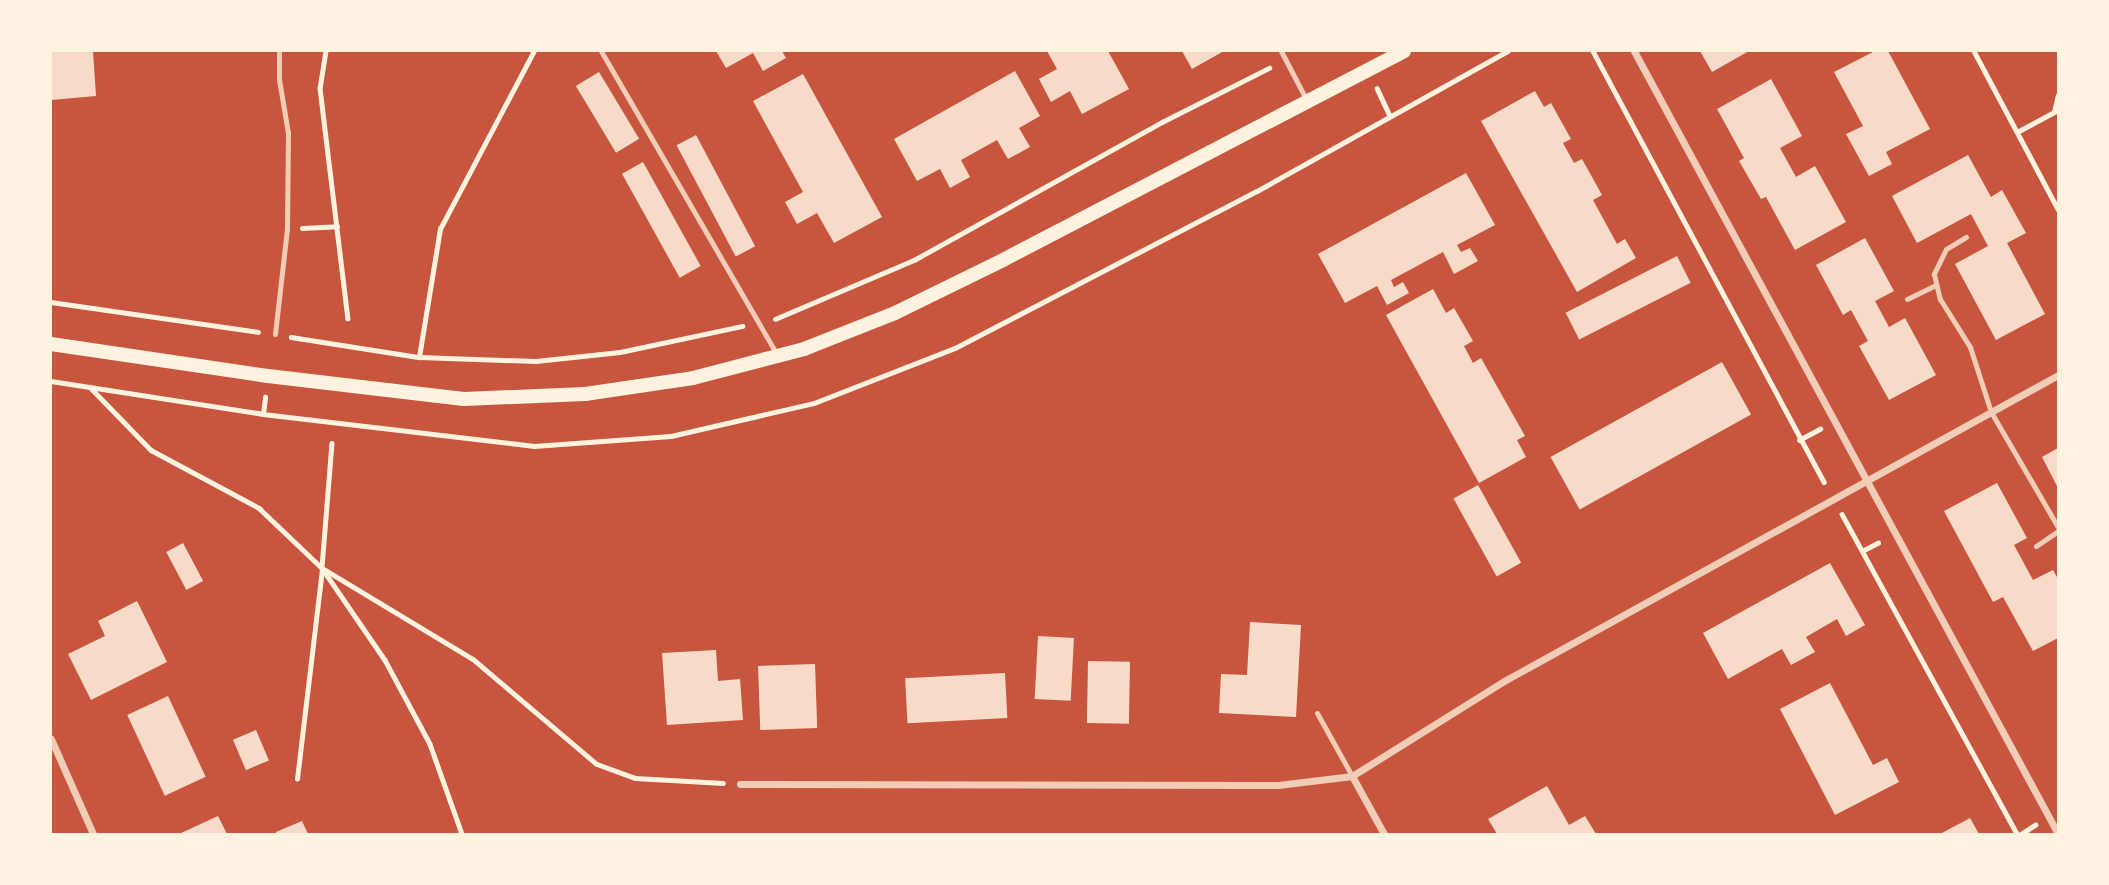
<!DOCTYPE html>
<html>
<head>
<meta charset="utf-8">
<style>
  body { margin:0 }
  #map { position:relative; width:2109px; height:885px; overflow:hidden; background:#c8553d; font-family:"Asap Condensed",sans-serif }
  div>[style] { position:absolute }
  .building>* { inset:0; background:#f7dbc8; transform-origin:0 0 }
  .path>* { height:4.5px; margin:-2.25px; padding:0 2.25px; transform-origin:2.25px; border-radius:2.25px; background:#fff3e0 }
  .service>* { height:5px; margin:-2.5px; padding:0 2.5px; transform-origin:2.5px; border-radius:2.5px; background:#f1ccb7 }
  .minor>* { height:7px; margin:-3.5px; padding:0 3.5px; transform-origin:3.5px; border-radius:3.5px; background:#f1ccb7 }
  .secondary>* { height:14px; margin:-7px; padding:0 7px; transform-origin:7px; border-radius:7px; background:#fff3e0 }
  span { translate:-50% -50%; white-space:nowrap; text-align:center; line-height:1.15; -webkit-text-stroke:5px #fff3e0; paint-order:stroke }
  .frame { position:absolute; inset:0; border:52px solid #fff3e0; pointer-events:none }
</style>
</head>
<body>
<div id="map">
  <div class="building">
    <div style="clip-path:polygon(51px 51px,93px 51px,96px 96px,51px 100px)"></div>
    <div style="clip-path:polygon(716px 51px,782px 51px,786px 58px,763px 71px,753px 53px,726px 68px)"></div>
    <div style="clip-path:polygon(1047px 51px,1108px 51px,1129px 89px,1082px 114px,1070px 91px,1051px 102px,1039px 79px,1057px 69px)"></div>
    <div style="clip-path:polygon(1182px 51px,1224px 51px,1192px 69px)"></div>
    <div style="clip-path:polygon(1700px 51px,1749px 51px,1712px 72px)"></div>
    <div style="clip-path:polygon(1875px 51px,1888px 51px,1930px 129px,1886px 152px,1892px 164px,1869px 176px,1846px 134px,1863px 126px,1834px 72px)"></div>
    <div style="clip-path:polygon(1015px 71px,1040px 116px,1019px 128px,1030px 147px,1008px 159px,997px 140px,961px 160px,970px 177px,950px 188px,940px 169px,917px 181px,894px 139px)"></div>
    <div style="left:599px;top:72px;width:78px;height:27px;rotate:59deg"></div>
    <div style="clip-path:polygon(803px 74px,882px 217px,834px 243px,817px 213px,797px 224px,785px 202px,803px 192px,753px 101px)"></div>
    <div style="clip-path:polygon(1771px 79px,1802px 136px,1780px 148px,1796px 177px,1815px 166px,1846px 222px,1795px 250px,1766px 197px,1761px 199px,1739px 161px,1744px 158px,1717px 109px)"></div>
    <div style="clip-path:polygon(1535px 91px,1544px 107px,1551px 103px,1571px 139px,1563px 143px,1574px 163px,1582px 159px,1602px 195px,1593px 200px,1617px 244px,1625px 239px,1636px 258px,1577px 292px,1481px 121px)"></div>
    <div style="left:696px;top:135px;width:126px;height:22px;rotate:62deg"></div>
    <div style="clip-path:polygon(1968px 155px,1991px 197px,2002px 190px,2026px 233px,2007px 243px,2045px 314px,1996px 340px,1955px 264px,1988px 246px,1971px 214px,1917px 243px,1892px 196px)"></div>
    <div style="left:643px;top:162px;width:119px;height:24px;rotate:61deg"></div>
    <div style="clip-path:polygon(1466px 173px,1495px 225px,1457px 245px,1461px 252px,1470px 248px,1478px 261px,1454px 274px,1443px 252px,1391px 280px,1394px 287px,1403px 282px,1409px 293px,1387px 305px,1377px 286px,1345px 303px,1318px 254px)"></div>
    <div style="clip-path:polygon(1865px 238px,1894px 291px,1875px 301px,1889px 327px,1905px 318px,1936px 375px,1889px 400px,1859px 346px,1868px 341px,1851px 310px,1843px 315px,1816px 265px)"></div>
    <div style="left:1677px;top:256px;width:30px;height:125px;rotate:63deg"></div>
    <div style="clip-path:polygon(1433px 289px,1446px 313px,1454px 308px,1473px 341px,1464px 346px,1473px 363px,1481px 358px,1525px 436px,1517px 440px,1526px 457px,1479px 483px,1386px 315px)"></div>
    <div style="left:1722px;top:362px;width:60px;height:196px;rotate:61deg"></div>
    <div style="clip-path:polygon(2058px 448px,2058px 488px,2042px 457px)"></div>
    <div style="clip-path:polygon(1997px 483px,2027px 538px,2014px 545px,2033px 580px,2053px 570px,2058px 579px,2058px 638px,2033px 651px,2003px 597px,1993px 602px,1944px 511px)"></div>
    <div style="left:1478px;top:485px;width:89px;height:28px;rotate:61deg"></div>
    <div style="left:183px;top:543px;width:43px;height:19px;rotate:62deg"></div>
    <div style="clip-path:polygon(1830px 563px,1865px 625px,1846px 636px,1837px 619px,1806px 637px,1815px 652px,1791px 665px,1782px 649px,1728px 679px,1703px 633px)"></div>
    <div style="clip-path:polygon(137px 601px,167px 662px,91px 700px,68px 654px,105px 636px,98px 621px)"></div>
    <div style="clip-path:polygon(1250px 622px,1301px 625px,1296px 717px,1219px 713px,1221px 674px,1247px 675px)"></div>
    <div style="left:1038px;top:636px;width:36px;height:63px;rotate:3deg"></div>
    <div style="clip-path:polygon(716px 650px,718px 681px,740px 679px,743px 720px,667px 725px,662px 653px)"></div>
    <div style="left:1088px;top:661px;width:42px;height:62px;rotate:1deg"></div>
    <div style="left:815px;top:664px;width:64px;height:57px;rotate:88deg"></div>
    <div style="left:1005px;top:673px;width:45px;height:100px;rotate:87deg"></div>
    <div style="clip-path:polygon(1830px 683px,1873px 765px,1887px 758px,1899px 782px,1835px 815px,1780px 709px)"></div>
    <div style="left:168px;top:696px;width:89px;height:45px;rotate:65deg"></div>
    <div style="left:256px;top:730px;width:33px;height:25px;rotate:67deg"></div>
    <div style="clip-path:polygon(1547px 786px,1569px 825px,1585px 816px,1596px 834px,1497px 834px,1488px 819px)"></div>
    <div style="clip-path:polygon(218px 816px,227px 834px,179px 834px)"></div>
    <div style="clip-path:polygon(1970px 818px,1979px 834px,1940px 834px)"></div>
    <div style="clip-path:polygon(302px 821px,308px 834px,277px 834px,276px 832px)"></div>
  </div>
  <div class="path">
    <div style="left:326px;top:51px;width:37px;rotate:99deg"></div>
    <div style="left:320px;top:88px;width:232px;rotate:83.1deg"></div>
    <div style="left:1593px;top:51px;width:489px;rotate:61.8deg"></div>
    <div style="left:1974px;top:51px;width:179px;rotate:62deg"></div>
    <div style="left:1377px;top:88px;width:31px;rotate:65deg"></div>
    <div style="left:2054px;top:112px;width:17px;rotate:-77deg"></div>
    <div style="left:2017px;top:132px;width:47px;rotate:-28.2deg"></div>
    <div style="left:302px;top:228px;width:35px;rotate:-3deg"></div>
    <div style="left:51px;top:302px;width:209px;rotate:8.2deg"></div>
    <div style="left:775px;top:319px;width:151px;rotate:-23deg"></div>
    <div style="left:914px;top:260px;width:284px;rotate:-29.1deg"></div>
    <div style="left:1162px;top:122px;width:120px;rotate:-26.8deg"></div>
    <div style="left:291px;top:337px;width:130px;rotate:8.9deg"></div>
    <div style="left:419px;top:357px;width:117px;rotate:2deg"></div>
    <div style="left:536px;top:361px;width:84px;rotate:-6.1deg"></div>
    <div style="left:620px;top:352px;width:125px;rotate:-12deg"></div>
    <div style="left:419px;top:357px;width:130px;rotate:-80.7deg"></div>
    <div style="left:440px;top:229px;width:201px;rotate:-62.2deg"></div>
    <div style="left:51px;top:381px;width:215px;rotate:8.8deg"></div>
    <div style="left:263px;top:414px;width:273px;rotate:6.7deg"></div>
    <div style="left:534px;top:446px;width:137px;rotate:-4.2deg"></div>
    <div style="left:671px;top:436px;width:147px;rotate:-13deg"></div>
    <div style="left:814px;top:403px;width:151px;rotate:-21.3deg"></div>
    <div style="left:955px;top:348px;width:340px;rotate:-27.5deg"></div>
    <div style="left:1257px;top:191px;width:287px;rotate:-29.2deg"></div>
    <div style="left:90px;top:387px;width:88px;rotate:45.9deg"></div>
    <div style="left:151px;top:450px;width:123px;rotate:28.2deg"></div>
    <div style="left:259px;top:508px;width:87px;rotate:43.6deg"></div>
    <div style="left:322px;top:568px;width:176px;rotate:31.1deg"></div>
    <div style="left:473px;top:659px;width:162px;rotate:40.3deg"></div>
    <div style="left:597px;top:764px;width:40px;rotate:20.2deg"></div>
    <div style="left:635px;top:778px;width:88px;rotate:3.3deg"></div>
    <div style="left:263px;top:414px;width:17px;rotate:-83deg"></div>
    <div style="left:1799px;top:440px;width:24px;rotate:-28deg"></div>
    <div style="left:332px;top:443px;width:125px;rotate:94.6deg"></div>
    <div style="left:322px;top:568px;width:112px;rotate:55.6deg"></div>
    <div style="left:385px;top:660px;width:95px;rotate:61.8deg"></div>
    <div style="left:430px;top:744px;width:96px;rotate:70.4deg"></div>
    <div style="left:1842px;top:514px;width:365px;rotate:61.3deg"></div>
    <div style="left:1862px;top:551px;width:18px;rotate:-27deg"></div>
    <div style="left:297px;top:779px;width:211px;rotate:-83.2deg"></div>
    <div style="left:2021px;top:834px;width:17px;rotate:-33deg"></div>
  </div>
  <div class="service">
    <div style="left:601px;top:51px;width:349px;rotate:59.9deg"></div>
    <div style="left:1281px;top:51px;width:54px;rotate:62.5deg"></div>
    <div style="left:1966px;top:237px;width:23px;rotate:149deg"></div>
    <div style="left:1946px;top:249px;width:28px;rotate:116deg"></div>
    <div style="left:1934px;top:274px;width:26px;rotate:77deg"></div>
    <div style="left:1940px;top:299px;width:57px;rotate:58deg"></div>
    <div style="left:1970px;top:347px;width:68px;rotate:72.1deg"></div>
    <div style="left:1991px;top:412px;width:133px;rotate:59.8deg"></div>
    <div style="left:1907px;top:299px;width:32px;rotate:-26deg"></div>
    <div style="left:275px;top:334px;width:106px;rotate:-83.5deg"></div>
    <div style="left:287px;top:229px;width:96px;rotate:-89.4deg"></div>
    <div style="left:288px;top:133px;width:55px;rotate:-99.5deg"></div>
    <div style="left:279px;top:79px;width:28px;rotate:-90deg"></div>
    <div style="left:2036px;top:546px;width:27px;rotate:-34deg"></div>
    <div style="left:1317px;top:713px;width:72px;rotate:60.9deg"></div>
  </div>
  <div class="minor">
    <div style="left:1634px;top:51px;width:890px;rotate:61.56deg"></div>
    <div style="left:51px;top:739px;width:104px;rotate:66.1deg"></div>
    <div style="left:1352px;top:776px;width:66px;rotate:61.1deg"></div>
    <div style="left:740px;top:784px;width:538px;rotate:0.11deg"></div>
    <div style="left:1278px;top:785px;width:75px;rotate:-6.9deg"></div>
    <div style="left:1352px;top:776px;width:179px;rotate:-32deg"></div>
    <div style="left:1504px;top:681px;width:633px;rotate:-28.91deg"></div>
  </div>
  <div class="secondary">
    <div style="left:51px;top:344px;width:219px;rotate:8.4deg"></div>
    <div style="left:268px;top:376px;width:197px;rotate:6.7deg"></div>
    <div style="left:464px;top:399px;width:121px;rotate:-2.4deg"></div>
    <div style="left:585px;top:394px;width:109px;rotate:-8.4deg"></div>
    <div style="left:693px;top:378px;width:115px;rotate:-14.6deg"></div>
    <div style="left:804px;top:349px;width:98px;rotate:-21.6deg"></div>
    <div style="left:895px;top:313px;width:120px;rotate:-26.1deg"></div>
    <div style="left:1003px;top:260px;width:452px;rotate:-27.5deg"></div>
  </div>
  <div class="frame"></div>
</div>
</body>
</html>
